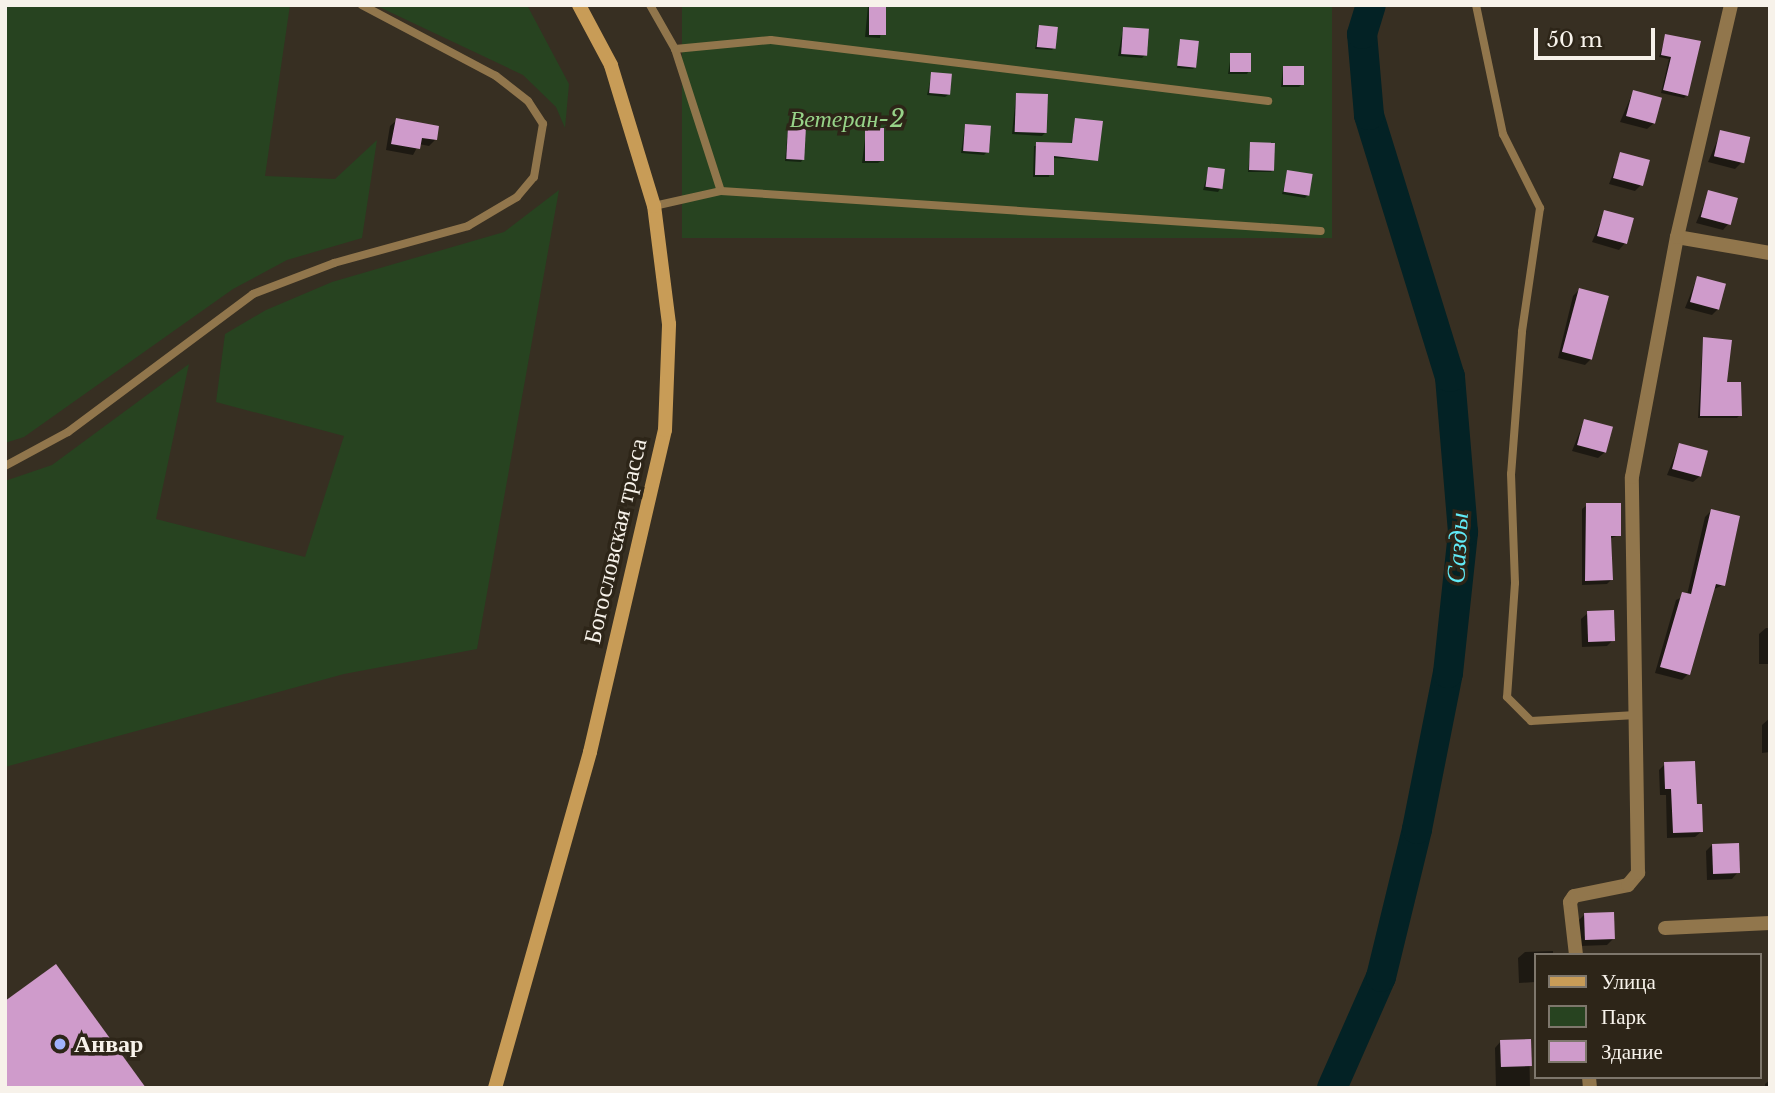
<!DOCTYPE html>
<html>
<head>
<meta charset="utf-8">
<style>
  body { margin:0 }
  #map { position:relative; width:1775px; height:1093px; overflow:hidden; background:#372f22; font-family:"Libre Baskerville",serif }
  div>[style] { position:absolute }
  .green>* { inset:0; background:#274320; transform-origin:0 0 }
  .shadow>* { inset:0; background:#0007 }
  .river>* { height:30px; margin:-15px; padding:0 15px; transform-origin:15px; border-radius:15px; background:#032225 }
  .building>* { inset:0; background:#cf9bcb; transform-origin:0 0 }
  .lane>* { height:8px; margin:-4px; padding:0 4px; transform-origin:4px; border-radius:4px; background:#91764c }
  .street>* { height:14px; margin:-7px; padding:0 7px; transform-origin:7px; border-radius:7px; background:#91764c }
  .secondary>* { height:14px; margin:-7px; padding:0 7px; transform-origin:7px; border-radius:7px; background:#c89c57 }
  .dots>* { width:19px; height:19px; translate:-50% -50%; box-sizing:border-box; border:4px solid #2d2518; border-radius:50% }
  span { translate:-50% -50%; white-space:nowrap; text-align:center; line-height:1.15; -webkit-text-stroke:7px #2d2518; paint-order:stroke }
  .park-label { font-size:24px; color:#97d388; font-style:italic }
  .street-label { font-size:24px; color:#f7f2ea }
  .poi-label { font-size:24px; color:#f7f2ea; font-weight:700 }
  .left { translate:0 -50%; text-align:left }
  .water-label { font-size:26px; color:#61ebf7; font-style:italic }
  .frame { position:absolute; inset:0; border:7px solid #f7f2ea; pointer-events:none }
  .legend { position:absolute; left:1534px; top:953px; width:228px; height:126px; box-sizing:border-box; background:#2d2518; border:2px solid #7e776c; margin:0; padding:9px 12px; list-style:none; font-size:21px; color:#f7f2ea }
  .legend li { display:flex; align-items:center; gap:14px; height:35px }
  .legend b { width:35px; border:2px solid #7e776c }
  .scale { position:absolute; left:1534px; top:28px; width:121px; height:32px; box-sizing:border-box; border:4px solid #f7f2ea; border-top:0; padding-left:9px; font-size:21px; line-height:24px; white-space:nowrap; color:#f7f2ea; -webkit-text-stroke:5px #2d2518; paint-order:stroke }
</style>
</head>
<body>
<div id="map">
  <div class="green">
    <div style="clip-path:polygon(5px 5px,290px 5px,265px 176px,335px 179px,377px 140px,362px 238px,287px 260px,233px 289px,24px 437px,5px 443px)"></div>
    <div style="clip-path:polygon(375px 5px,527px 5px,569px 84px,565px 128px,556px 107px,523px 75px)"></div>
    <div style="left:682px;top:5px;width:650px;height:233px"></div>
    <div style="clip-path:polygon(559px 190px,477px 649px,344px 674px,5px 767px,5px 481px,52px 465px,189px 364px,156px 519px,305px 557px,344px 436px,216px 402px,225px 334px,266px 310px,332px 282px,504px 232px)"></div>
  </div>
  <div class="shadow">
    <div style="clip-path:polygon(868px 5px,885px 5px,880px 38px,865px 37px)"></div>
    <div style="clip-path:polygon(1039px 27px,1054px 48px,1052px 50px,1035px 49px)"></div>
    <div style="clip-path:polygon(1123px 29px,1145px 55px,1142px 58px,1118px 56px)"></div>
    <div style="clip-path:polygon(1666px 36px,1687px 95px,1684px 98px,1661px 93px,1669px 59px,1659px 57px)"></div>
    <div style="clip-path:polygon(1181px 41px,1196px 66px,1193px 69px,1177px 68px)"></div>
    <div style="clip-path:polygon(1231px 55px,1249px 71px,1247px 74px,1228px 74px)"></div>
    <div style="clip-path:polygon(1283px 68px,1302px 84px,1299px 87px,1281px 87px)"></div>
    <div style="clip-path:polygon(932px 73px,948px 95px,945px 97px,927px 95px)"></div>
    <div style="clip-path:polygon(1633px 92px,1654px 123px,1647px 129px,1620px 122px)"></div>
    <div style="clip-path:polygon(1016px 95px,1045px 133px,1042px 136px,1012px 134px)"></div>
    <div style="clip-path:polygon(397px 120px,435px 140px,429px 146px,419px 144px,413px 155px,386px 150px,390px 126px)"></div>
    <div style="clip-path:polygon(1076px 120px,1097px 160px,1053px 158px,1049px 177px,1033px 177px,1034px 146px,1071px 145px)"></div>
    <div style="clip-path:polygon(965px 125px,987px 152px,984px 155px,961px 153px)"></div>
    <div style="clip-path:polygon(788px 128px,803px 159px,801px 162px,785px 161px)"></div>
    <div style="clip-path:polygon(866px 130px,881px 161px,878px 163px,862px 163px)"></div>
    <div style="clip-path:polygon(1721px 132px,1741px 163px,1735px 169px,1708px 162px)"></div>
    <div style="clip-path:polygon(1251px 144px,1273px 170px,1271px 172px,1248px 172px)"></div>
    <div style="clip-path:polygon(1621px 154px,1641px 185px,1635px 191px,1609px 184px)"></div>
    <div style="clip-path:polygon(1209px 169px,1220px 189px,1218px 192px,1203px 190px)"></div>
    <div style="clip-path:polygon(1288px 172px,1308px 195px,1305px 198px,1282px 194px)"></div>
    <div style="clip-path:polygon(1709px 192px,1729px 223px,1723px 230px,1696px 223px)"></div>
    <div style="clip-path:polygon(1605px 212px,1625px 243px,1619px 250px,1592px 242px)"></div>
    <div style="clip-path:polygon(1697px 278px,1718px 309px,1712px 315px,1685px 308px)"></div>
    <div style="clip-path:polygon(1579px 290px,1591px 359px,1585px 365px,1558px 358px,1573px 296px)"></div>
    <div style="clip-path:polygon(1703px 339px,1740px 415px,1737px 418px,1698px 418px)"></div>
    <div style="clip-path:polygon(1584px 421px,1605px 452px,1598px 458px,1572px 451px)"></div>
    <div style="clip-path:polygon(1679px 445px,1700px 476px,1693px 482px,1667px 475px)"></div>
    <div style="clip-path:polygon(1587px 505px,1619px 535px,1609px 539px,1611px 580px,1607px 584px,1582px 585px,1582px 509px)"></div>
    <div style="clip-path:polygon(1711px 511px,1723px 585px,1712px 590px,1688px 674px,1682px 680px,1655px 673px,1676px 600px,1687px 595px,1705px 517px)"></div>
    <div style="clip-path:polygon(1588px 613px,1613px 640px,1607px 646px,1582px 647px,1581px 619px)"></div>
    <div style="clip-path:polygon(1766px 628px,1770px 628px,1770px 664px,1759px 664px,1759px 634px)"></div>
    <div style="clip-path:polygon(1770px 718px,1770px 752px,1762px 753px,1762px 725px)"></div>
    <div style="clip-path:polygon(1665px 764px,1695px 806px,1702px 831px,1695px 837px,1667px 838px,1666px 795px,1660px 795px,1659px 770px)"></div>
    <div style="clip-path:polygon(1712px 845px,1738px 872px,1732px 879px,1707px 880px,1706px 851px)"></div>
    <div style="clip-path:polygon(1584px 915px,1613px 939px,1607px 945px,1579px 946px,1578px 921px)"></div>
    <div style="clip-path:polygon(1553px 951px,1553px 955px,1535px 955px,1535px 982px,1519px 983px,1518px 958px,1525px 952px)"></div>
    <div style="clip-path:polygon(1529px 1040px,1530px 1088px,1496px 1088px,1495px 1048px,1501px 1041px)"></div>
    <div style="clip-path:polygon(1770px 1080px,1770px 1088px,1765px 1088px,1765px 1084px)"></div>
  </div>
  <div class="river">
    <div style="left:1332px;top:1088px;width:121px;rotate:-66.2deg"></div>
    <div style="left:1381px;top:977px;width:152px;rotate:-76.3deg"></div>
    <div style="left:1417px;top:829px;width:159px;rotate:-78.8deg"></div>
    <div style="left:1448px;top:673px;width:142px;rotate:-83.9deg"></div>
    <div style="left:1463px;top:532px;width:156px;rotate:-94.8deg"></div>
    <div style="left:1450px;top:377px;width:274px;rotate:-107.2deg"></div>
    <div style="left:1369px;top:115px;width:81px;rotate:-94.9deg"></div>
    <div style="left:1362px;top:34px;width:30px;rotate:-73deg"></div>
  </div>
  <div class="building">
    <div style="left:869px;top:5px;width:17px;height:30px"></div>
    <div style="left:1039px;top:25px;width:19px;height:22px;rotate:6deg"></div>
    <div style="left:1123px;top:27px;width:26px;height:27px;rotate:4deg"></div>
    <div style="clip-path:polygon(1665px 34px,1701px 41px,1688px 96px,1663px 90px,1671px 57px,1661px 55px)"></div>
    <div style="left:1180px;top:39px;width:19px;height:27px;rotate:6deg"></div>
    <div style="left:1230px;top:53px;width:21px;height:19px"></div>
    <div style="left:1304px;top:66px;width:19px;height:21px;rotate:90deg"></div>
    <div style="left:931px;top:72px;width:21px;height:21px;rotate:5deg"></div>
    <div style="left:1633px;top:90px;width:30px;height:27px;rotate:15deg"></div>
    <div style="left:1016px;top:93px;width:32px;height:39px;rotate:2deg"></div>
    <div style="clip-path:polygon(396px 118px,439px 126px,437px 140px,422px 138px,420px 149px,391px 144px)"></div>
    <div style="clip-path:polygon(1075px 118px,1103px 121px,1098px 161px,1054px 156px,1054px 175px,1035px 175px,1036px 142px,1072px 143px)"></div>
    <div style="left:965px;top:124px;width:26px;height:27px;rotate:4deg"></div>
    <div style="left:788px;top:126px;width:18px;height:33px;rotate:3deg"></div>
    <div style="left:865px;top:128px;width:19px;height:33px"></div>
    <div style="left:1720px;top:130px;width:31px;height:27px;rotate:13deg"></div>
    <div style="left:1250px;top:142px;width:25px;height:28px;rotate:2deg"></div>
    <div style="left:1620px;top:152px;width:31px;height:27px;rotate:15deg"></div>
    <div style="left:1208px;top:167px;width:17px;height:20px;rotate:7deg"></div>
    <div style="left:1287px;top:170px;width:26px;height:22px;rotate:9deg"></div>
    <div style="left:1708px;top:190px;width:31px;height:28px;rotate:15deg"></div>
    <div style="left:1604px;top:210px;width:31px;height:27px;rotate:15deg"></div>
    <div style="left:1697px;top:276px;width:30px;height:27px;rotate:15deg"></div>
    <div style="left:1579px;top:288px;width:31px;height:66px;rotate:15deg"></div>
    <div style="clip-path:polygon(1703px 337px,1732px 340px,1727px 382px,1741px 382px,1742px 416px,1700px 416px)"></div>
    <div style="left:1584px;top:419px;width:30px;height:27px;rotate:15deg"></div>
    <div style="left:1679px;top:443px;width:30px;height:27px;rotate:15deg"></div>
    <div style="clip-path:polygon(1586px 503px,1621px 503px,1621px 536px,1611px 536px,1613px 580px,1585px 581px)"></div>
    <div style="clip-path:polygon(1711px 509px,1740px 516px,1725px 586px,1716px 584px,1690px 675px,1660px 667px,1682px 592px,1691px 594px)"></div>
    <div style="left:1614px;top:610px;width:31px;height:27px;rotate:88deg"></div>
    <div style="clip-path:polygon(1695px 761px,1697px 804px,1702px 804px,1703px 832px,1673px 833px,1671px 789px,1665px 789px,1664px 762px)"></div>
    <div style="left:1739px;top:843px;width:30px;height:27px;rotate:88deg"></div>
    <div style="left:1614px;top:912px;width:27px;height:30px;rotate:88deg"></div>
    <div style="clip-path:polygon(56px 964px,146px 1088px,5px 1088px,5px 1001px)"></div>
    <div style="left:1531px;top:1039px;width:27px;height:31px;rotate:88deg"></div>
  </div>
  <div class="lane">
    <div style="left:650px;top:5px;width:51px;rotate:60.4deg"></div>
    <div style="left:675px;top:49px;width:96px;rotate:-5.4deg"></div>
    <div style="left:771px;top:40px;width:501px;rotate:7deg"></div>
    <div style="left:1476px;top:5px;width:132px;rotate:78.2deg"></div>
    <div style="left:1503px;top:134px;width:83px;rotate:63.4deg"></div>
    <div style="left:1540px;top:208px;width:125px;rotate:98.3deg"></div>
    <div style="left:1522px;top:332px;width:142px;rotate:94.4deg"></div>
    <div style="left:1511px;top:474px;width:109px;rotate:87.9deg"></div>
    <div style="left:1515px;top:583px;width:114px;rotate:94deg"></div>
    <div style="left:1507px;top:697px;width:34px;rotate:45deg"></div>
    <div style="left:1531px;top:721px;width:105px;rotate:-3.3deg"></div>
    <div style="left:675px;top:49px;width:149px;rotate:72.1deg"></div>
    <div style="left:721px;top:191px;width:601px;rotate:3.81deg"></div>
    <div style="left:654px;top:206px;width:69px;rotate:-12.6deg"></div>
    <div style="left:5px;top:466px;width:72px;rotate:-28.4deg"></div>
    <div style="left:68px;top:432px;width:231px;rotate:-36.7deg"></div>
    <div style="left:253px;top:294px;width:87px;rotate:-20.9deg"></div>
    <div style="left:334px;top:263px;width:139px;rotate:-15.4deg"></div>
    <div style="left:468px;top:226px;width:57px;rotate:-30.6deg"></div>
    <div style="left:517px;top:197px;width:26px;rotate:-50deg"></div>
    <div style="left:534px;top:177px;width:54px;rotate:-80.4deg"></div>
    <div style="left:543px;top:124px;width:27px;rotate:-123deg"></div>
    <div style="left:528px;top:101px;width:41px;rotate:-142deg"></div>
    <div style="left:496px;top:76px;width:152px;rotate:-152.1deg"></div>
  </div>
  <div class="street">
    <div style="left:1677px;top:237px;width:94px;rotate:9.8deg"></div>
    <div style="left:1665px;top:928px;width:105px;rotate:-2.7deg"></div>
    <div style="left:1576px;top:955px;width:53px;rotate:-96.5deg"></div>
    <div style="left:1570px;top:902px;width:7px;rotate:-56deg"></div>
    <div style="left:1574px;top:896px;width:55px;rotate:-11.5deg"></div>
    <div style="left:1628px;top:885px;width:16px;rotate:-50deg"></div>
    <div style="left:1638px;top:873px;width:396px;rotate:-90.9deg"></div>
    <div style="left:1632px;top:477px;width:244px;rotate:-79.4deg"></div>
    <div style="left:1677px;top:237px;width:238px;rotate:-76.9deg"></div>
    <div style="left:1589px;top:1077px;width:11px;rotate:85deg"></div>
  </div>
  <div class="secondary">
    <div style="left:495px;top:1088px;width:349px;rotate:-74.2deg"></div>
    <div style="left:590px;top:752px;width:331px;rotate:-76.9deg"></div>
    <div style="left:665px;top:430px;width:106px;rotate:-87.8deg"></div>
    <div style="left:669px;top:324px;width:119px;rotate:-97.2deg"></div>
    <div style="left:654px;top:206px;width:147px;rotate:-107deg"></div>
    <div style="left:611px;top:65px;width:68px;rotate:-118.1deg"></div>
  </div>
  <div class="dots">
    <div style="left:60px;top:1044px;background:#a0b3fd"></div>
  </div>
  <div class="park-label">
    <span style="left:847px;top:119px">Ветеран-2</span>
  </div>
  <div class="street-label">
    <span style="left:615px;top:541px;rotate:-77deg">Богословская трасса</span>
  </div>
  <div class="poi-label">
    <span class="left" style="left:74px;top:1044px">Анвар</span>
  </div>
  <div class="water-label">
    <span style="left:1458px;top:548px;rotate:-87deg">Сазды</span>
  </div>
  <div class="frame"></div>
  <ul class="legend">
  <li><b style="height:9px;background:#c89c57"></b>Улица</li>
  <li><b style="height:19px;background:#274320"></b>Парк</li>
  <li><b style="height:19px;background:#cf9bcb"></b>Здание</li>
  </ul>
  <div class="scale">50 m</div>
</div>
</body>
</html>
